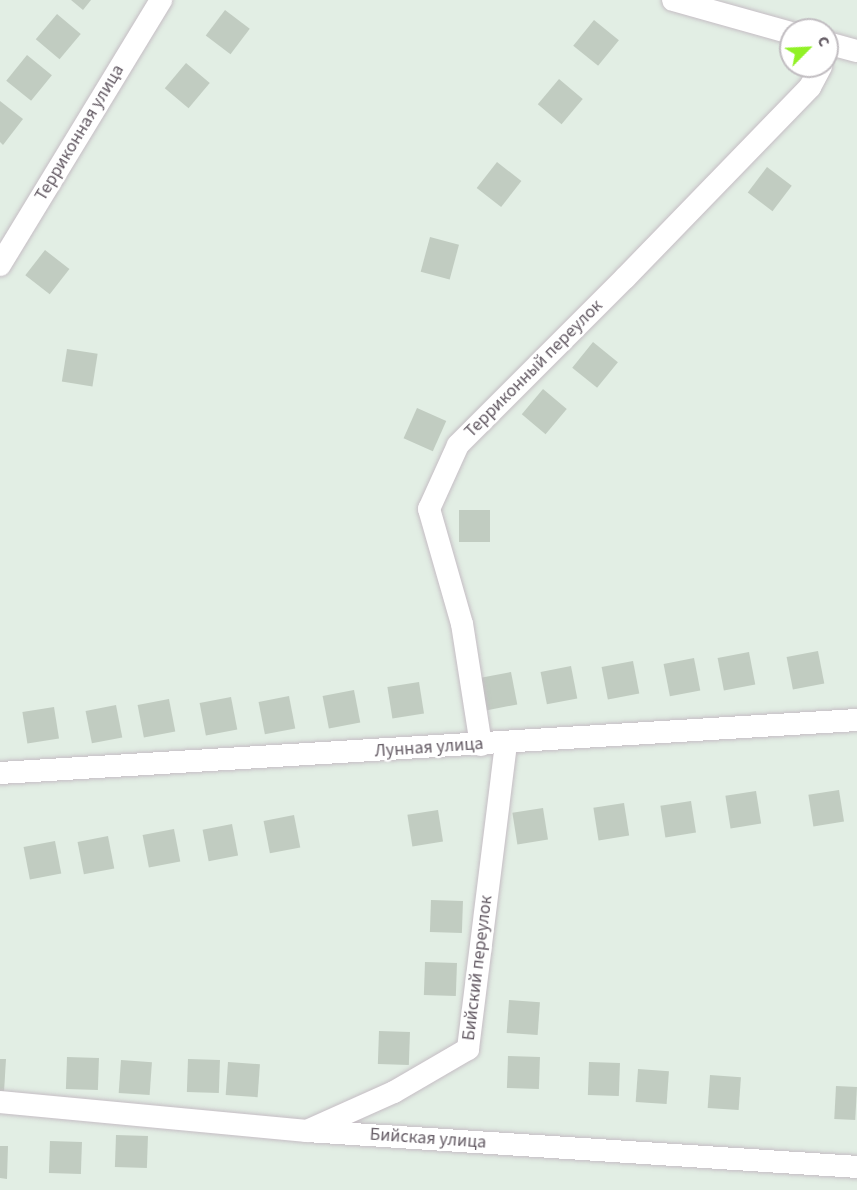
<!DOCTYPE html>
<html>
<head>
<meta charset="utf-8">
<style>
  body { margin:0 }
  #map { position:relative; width:857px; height:1190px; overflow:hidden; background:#e2eee4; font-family:"Source Sans 3",sans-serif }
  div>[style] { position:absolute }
  .building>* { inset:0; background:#c1ccc1; transform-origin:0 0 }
  .roads { filter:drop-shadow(0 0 2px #c5bdc4) drop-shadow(0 0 2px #c5bdc4) }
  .street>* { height:22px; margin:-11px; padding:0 11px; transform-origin:11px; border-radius:11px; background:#fff }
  span { translate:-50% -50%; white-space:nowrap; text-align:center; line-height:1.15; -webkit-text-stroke:4.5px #fff; paint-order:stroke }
  .street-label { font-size:18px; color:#645b64 }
  .north { position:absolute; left:779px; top:18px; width:60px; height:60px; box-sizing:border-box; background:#fff; border:2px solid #c1bdc1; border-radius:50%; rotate:66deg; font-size:16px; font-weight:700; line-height:24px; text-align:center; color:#645b64 }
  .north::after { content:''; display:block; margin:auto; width:21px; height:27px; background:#91f126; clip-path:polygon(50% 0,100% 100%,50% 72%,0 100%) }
</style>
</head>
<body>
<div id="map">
  <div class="building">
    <div style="clip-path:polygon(71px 0,91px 0,83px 10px)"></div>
    <div style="left:225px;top:10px;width:31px;height:32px;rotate:37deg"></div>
    <div style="left:57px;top:14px;width:31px;height:33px;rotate:40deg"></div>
    <div style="left:594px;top:20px;width:32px;height:33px;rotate:39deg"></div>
    <div style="left:27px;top:55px;width:32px;height:33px;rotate:39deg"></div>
    <div style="left:186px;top:63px;width:31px;height:33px;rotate:40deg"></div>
    <div style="left:559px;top:79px;width:31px;height:33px;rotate:40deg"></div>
    <div style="clip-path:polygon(0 101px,23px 119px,3px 145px,0 142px)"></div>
    <div style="left:497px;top:162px;width:31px;height:33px;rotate:38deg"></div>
    <div style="left:767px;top:167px;width:31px;height:32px;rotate:37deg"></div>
    <div style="left:430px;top:237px;width:30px;height:36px;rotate:15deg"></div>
    <div style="left:45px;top:250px;width:31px;height:32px;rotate:38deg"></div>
    <div style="left:593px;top:342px;width:32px;height:33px;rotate:39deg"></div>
    <div style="left:67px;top:349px;width:31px;height:33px;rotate:9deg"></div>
    <div style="left:543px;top:389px;width:31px;height:33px;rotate:40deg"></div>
    <div style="left:417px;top:408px;width:32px;height:33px;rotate:24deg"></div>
    <div style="left:459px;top:510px;width:31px;height:32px"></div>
    <div style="left:818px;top:651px;width:33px;height:32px;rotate:79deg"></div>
    <div style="left:749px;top:652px;width:33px;height:32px;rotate:79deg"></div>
    <div style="left:694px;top:658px;width:33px;height:31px;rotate:79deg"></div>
    <div style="left:633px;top:661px;width:33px;height:32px;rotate:79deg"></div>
    <div style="left:571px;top:666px;width:33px;height:31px;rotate:79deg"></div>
    <div style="left:511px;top:672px;width:33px;height:32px;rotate:79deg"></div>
    <div style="left:419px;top:682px;width:32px;height:32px;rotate:81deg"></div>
    <div style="left:354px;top:690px;width:33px;height:32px;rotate:79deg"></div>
    <div style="left:289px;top:696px;width:33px;height:31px;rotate:79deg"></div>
    <div style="left:231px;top:697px;width:33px;height:32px;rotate:79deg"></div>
    <div style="left:169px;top:699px;width:33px;height:32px;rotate:79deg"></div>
    <div style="left:116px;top:705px;width:33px;height:31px;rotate:79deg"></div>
    <div style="left:54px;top:707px;width:32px;height:32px;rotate:81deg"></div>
    <div style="left:839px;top:790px;width:32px;height:31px;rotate:81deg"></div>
    <div style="left:756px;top:791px;width:33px;height:31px;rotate:81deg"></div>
    <div style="left:691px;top:801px;width:32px;height:31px;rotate:81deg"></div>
    <div style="left:624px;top:803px;width:33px;height:31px;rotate:81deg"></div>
    <div style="left:543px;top:808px;width:32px;height:31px;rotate:81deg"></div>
    <div style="left:438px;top:810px;width:32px;height:31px;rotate:81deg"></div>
    <div style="left:294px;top:815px;width:33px;height:31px;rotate:79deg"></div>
    <div style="left:232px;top:824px;width:32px;height:30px;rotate:79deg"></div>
    <div style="left:174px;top:829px;width:33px;height:32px;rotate:79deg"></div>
    <div style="left:108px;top:836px;width:33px;height:31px;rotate:79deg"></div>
    <div style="left:55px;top:841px;width:33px;height:32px;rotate:79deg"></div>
    <div style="left:431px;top:900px;width:32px;height:32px;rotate:2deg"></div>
    <div style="left:425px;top:962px;width:32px;height:33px;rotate:2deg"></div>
    <div style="left:509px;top:1000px;width:31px;height:33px;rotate:4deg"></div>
    <div style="left:379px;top:1031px;width:31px;height:33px;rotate:2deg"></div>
    <div style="left:508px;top:1056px;width:32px;height:32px;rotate:2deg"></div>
    <div style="left:67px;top:1057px;width:32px;height:32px;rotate:2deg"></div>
    <div style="clip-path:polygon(0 1059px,6px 1059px,4px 1092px,0 1091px)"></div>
    <div style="left:188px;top:1059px;width:32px;height:33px;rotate:2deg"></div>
    <div style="left:121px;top:1060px;width:31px;height:33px;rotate:4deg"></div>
    <div style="left:228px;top:1062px;width:32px;height:33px;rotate:4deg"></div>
    <div style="left:589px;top:1062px;width:31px;height:33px;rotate:2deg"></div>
    <div style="left:638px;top:1069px;width:31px;height:33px;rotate:4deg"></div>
    <div style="left:710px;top:1075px;width:31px;height:33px;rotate:4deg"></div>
    <div style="left:836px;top:1086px;width:21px;height:33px;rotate:3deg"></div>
    <div style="left:116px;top:1135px;width:32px;height:32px;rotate:2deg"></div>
    <div style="left:50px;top:1141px;width:32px;height:32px;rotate:2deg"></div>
    <div style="clip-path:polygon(0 1146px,8px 1146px,7px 1179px,0 1178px)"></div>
  </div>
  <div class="roads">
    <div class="street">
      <div style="left:673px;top:0;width:123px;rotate:15.6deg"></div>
      <div style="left:827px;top:43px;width:31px;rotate:15deg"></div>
      <div style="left:0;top:265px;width:310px;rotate:-58.7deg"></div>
      <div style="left:481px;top:745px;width:122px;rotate:-98.9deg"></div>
      <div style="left:462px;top:624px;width:120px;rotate:-106deg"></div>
      <div style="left:429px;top:509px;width:70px;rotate:-65.6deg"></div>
      <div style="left:458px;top:445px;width:236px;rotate:-45deg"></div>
      <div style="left:625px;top:278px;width:266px;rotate:-45.9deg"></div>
      <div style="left:810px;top:87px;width:24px;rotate:-62deg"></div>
      <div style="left:0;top:773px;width:859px;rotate:-3.54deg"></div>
      <div style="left:0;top:1102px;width:308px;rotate:5.4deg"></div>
      <div style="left:307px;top:1131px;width:551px;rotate:3.74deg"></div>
      <div style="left:309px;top:1130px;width:93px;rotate:-24.1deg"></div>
      <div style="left:394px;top:1092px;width:86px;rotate:-30.2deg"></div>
      <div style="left:468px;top:1049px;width:308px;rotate:-82.9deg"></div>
    </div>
  </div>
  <div class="street-label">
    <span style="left:80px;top:133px;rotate:-59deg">Терриконная улица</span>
    <span style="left:534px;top:369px;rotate:-45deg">Терриконный переулок</span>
    <span style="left:429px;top:748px;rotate:-4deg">Лунная улица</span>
    <span style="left:478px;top:968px;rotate:-83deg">Бийский переулок</span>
    <span style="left:428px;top:1139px;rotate:4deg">Бийская улица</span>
  </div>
  <div class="north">С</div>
</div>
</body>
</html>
